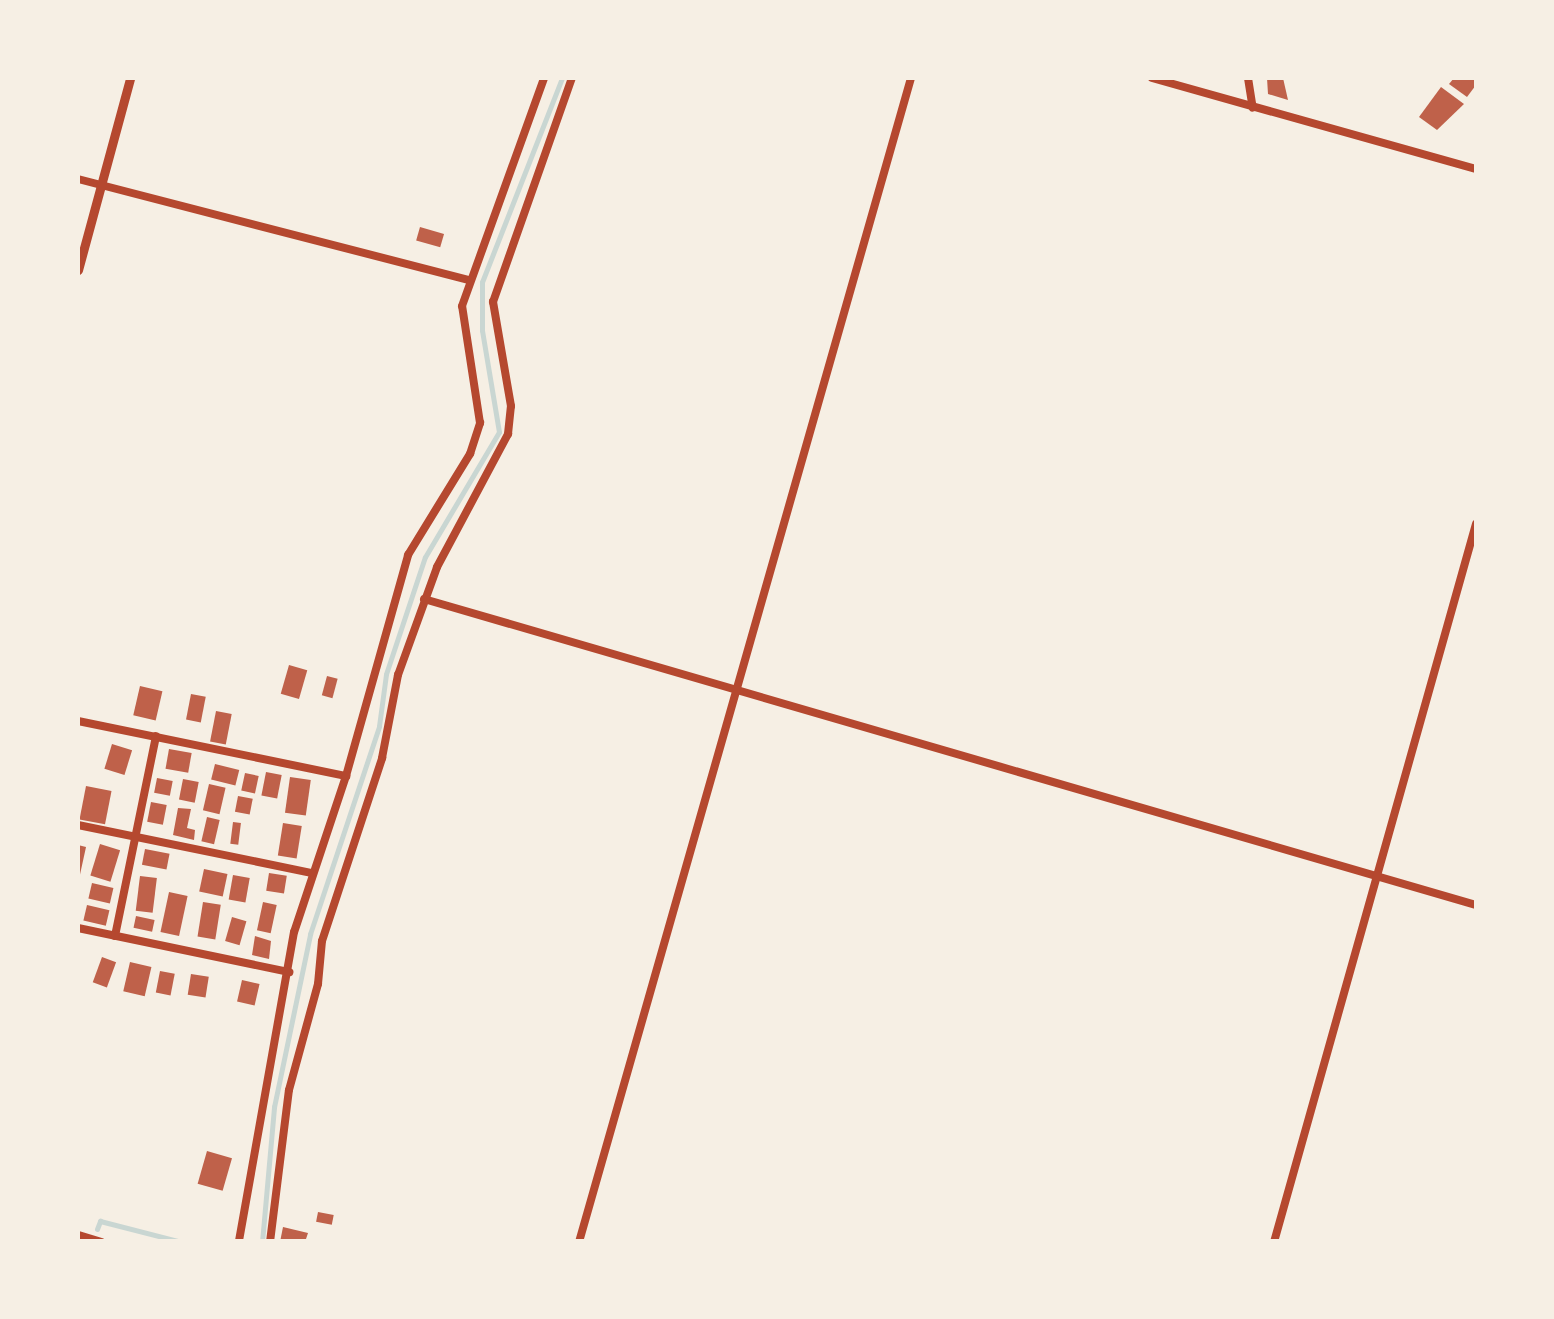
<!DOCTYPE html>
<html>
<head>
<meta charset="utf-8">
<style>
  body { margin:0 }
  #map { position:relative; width:1554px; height:1319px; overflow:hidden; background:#f6efe4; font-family:Montserrat,sans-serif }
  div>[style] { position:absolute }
  .stream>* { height:5px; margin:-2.5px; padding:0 2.5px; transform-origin:2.5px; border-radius:2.5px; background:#c9d6d2 }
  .building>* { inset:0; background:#bf614a; transform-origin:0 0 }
  .minor>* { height:8px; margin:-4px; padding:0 4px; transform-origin:4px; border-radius:4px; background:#b5482f }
  .tertiary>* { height:9px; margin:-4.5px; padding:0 4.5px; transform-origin:4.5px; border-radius:4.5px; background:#b5482f }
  span { translate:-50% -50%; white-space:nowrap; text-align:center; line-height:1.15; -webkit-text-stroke:9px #f6efe4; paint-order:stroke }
  .frame { position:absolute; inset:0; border:80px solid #f6efe4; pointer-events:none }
</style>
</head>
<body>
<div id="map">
  <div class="stream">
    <div style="left:97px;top:1229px;width:9px;rotate:-69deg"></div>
    <div style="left:100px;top:1221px;width:85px;rotate:14.4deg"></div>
    <div style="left:262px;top:1242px;width:136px;rotate:-84.9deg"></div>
    <div style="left:274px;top:1107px;width:177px;rotate:-78.2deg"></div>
    <div style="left:310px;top:934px;width:219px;rotate:-71.6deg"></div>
    <div style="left:379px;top:726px;width:52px;rotate:-82.3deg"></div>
    <div style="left:386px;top:674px;width:123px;rotate:-71.6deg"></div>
    <div style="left:425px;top:557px;width:145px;rotate:-59.4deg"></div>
    <div style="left:499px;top:432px;width:103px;rotate:-99.5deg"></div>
    <div style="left:482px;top:330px;width:48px;rotate:-90deg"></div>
    <div style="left:482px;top:282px;width:219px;rotate:-68.6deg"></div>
  </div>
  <div class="building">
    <div style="clip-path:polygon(1267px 78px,1283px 78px,1288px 100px,1268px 94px)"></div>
    <div style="clip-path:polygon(1454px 78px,1476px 78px,1476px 85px,1467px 97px,1449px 84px)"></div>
    <div style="clip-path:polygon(1441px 87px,1464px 104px,1437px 130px,1419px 117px)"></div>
    <div style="left:420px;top:227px;width:25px;height:14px;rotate:16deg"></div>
    <div style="left:289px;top:665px;width:19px;height:30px;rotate:16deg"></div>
    <div style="left:327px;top:676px;width:11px;height:20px;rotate:15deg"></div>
    <div style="left:140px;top:686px;width:23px;height:30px;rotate:13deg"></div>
    <div style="left:191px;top:694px;width:15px;height:26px;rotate:11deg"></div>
    <div style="left:216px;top:711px;width:16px;height:31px;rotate:11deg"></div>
    <div style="left:112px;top:744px;width:21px;height:26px;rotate:17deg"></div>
    <div style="left:169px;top:749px;width:23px;height:20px;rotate:10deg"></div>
    <div style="left:215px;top:764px;width:25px;height:16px;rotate:14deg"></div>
    <div style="left:266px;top:772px;width:16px;height:24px;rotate:11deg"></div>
    <div style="left:245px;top:773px;width:14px;height:18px;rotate:12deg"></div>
    <div style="left:290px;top:777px;width:21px;height:36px;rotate:8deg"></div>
    <div style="left:157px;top:778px;width:16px;height:15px;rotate:11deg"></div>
    <div style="left:183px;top:779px;width:16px;height:21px;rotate:11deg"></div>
    <div style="left:209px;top:784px;width:17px;height:27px;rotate:13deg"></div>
    <div style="left:86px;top:786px;width:26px;height:34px;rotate:11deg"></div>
    <div style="left:238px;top:796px;width:15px;height:16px;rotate:11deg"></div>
    <div style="left:151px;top:802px;width:16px;height:20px;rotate:11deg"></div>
    <div style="clip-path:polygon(178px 808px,191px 809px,187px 828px,195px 830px,194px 840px,173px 835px)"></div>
    <div style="left:207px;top:817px;width:13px;height:25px;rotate:13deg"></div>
    <div style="left:233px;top:822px;width:8px;height:22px;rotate:7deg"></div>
    <div style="left:283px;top:823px;width:19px;height:33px;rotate:9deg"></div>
    <div style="left:100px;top:844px;width:21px;height:33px;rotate:17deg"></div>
    <div style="clip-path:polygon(78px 845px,86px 847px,79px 879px,78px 879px)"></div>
    <div style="left:145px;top:849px;width:25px;height:16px;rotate:11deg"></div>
    <div style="left:204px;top:869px;width:24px;height:23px;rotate:12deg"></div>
    <div style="left:269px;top:873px;width:18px;height:18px;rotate:9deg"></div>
    <div style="left:233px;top:875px;width:17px;height:25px;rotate:10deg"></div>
    <div style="left:140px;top:876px;width:17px;height:35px;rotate:7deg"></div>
    <div style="left:92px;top:883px;width:22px;height:16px;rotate:13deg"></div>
    <div style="left:169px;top:892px;width:19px;height:41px;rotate:12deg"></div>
    <div style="left:203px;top:902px;width:18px;height:35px;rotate:9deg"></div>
    <div style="left:263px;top:902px;width:14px;height:29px;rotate:12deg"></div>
    <div style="left:87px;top:905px;width:23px;height:16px;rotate:13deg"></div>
    <div style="left:136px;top:916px;width:19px;height:12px;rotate:12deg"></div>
    <div style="left:232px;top:917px;width:15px;height:25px;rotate:16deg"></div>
    <div style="clip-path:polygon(255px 936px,271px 941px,269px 959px,252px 955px)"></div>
    <div style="left:102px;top:957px;width:15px;height:27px;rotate:20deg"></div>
    <div style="left:130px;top:962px;width:22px;height:30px;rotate:13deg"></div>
    <div style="left:160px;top:971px;width:15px;height:22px;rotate:11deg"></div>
    <div style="left:191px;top:974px;width:18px;height:21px;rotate:9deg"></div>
    <div style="left:242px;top:980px;width:18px;height:22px;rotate:13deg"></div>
    <div style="left:207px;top:1151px;width:26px;height:34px;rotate:16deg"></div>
    <div style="left:318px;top:1212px;width:16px;height:10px;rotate:11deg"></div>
    <div style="clip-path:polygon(283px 1227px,308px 1233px,305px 1242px,280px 1242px)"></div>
  </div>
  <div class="minor">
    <div style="left:1152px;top:78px;width:337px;rotate:15.7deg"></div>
    <div style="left:1248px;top:78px;width:30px;rotate:81deg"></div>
    <div style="left:78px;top:179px;width:403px;rotate:14.5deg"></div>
    <div style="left:424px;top:599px;width:1096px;rotate:16.22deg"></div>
    <div style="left:78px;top:721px;width:274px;rotate:11.6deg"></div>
    <div style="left:346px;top:776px;width:164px;rotate:108.4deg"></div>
    <div style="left:294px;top:932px;width:315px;rotate:100.1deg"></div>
    <div style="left:346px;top:776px;width:230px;rotate:-74.3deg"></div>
    <div style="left:408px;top:555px;width:119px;rotate:-58.5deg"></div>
    <div style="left:470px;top:454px;width:33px;rotate:-72deg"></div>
    <div style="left:480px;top:423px;width:118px;rotate:-98.7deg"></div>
    <div style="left:462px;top:306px;width:242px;rotate:-70.2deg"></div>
    <div style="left:78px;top:825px;width:239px;rotate:11.6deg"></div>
    <div style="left:78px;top:928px;width:216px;rotate:11.8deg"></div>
    <div style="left:115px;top:936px;width:204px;rotate:-78.4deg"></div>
    <div style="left:270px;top:1242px;width:153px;rotate:-82.9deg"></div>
    <div style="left:289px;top:1090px;width:110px;rotate:-74.7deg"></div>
    <div style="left:318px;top:984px;width:43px;rotate:-84.7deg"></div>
    <div style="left:322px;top:941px;width:193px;rotate:-71.8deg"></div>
    <div style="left:382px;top:758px;width:85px;rotate:-79.1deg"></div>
    <div style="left:398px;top:675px;width:115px;rotate:-70.1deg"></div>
    <div style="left:437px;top:567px;width:151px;rotate:-61.9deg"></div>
    <div style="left:508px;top:434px;width:28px;rotate:-84deg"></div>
    <div style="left:511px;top:406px;width:106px;rotate:-99.8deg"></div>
    <div style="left:493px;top:302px;width:238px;rotate:-70.6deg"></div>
    <div style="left:579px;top:1242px;width:1210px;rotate:-74.08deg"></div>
    <div style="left:1274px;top:1242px;width:746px;rotate:-74.29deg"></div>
  </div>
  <div class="tertiary">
    <div style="left:78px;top:270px;width:199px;rotate:-74.8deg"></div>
    <div style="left:78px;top:1235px;width:24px;rotate:17deg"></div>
  </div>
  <div class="frame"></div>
</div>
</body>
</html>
